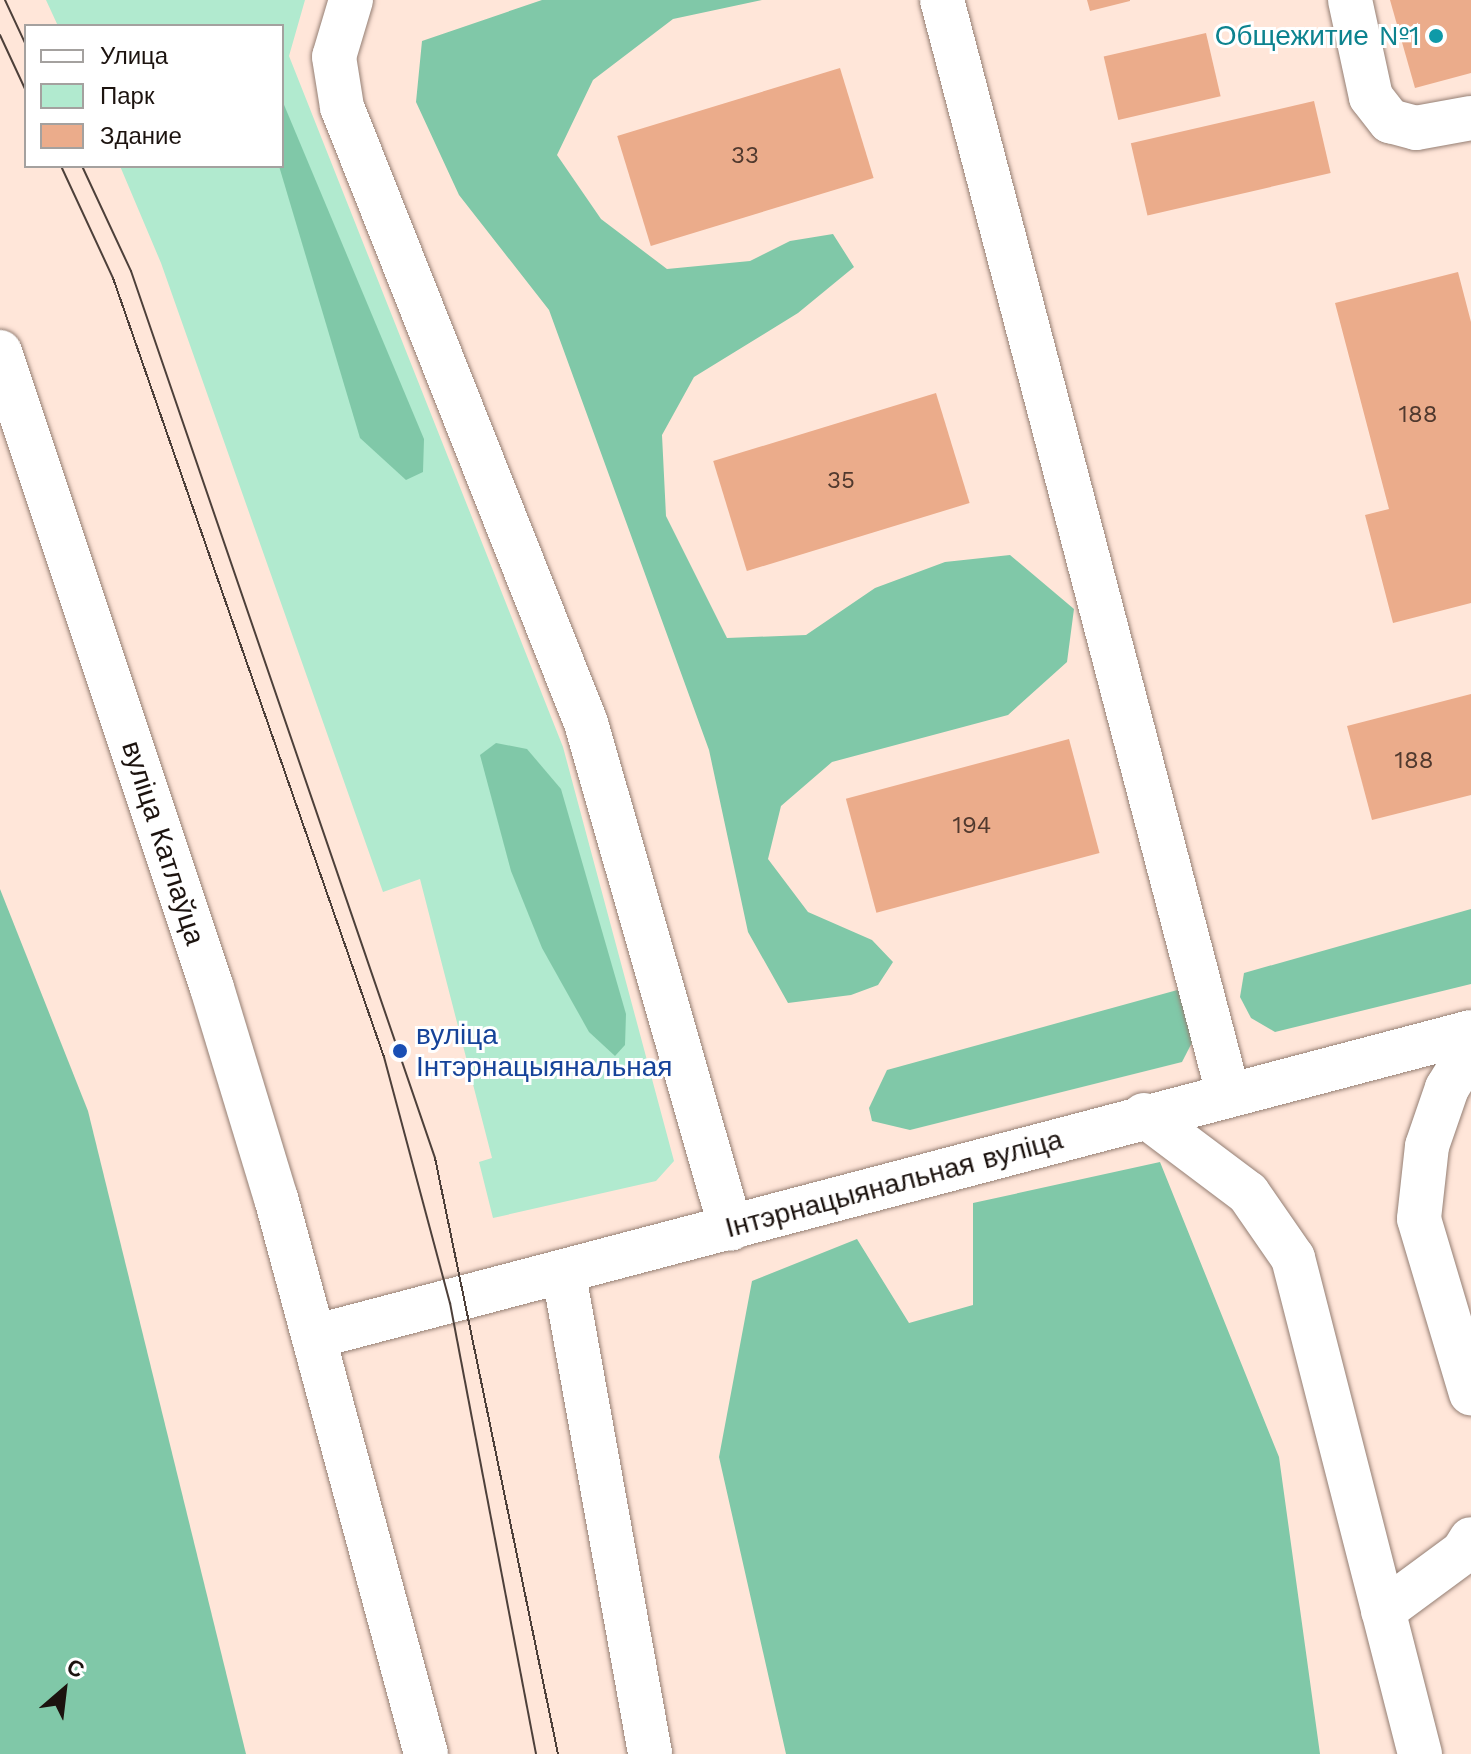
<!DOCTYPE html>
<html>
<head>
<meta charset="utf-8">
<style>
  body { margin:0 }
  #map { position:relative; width:1471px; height:1754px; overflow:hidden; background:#ffe6d9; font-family:"Work Sans",sans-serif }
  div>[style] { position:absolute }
  .green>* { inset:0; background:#b1eacf }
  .forest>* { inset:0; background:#80c8a8 }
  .building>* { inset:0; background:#ebac8b; transform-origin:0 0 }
  .roads { filter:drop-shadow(0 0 2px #957f74) drop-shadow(0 0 2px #957f74) }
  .minor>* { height:44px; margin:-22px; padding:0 22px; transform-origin:22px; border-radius:22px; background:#fff }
  .major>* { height:44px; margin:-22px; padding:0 22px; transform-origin:22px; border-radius:22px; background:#fff }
  .tram>* { height:2px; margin:-1px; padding:0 1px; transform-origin:1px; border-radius:1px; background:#4d403a }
  .dots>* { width:22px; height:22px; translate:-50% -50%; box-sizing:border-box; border:4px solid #fff; border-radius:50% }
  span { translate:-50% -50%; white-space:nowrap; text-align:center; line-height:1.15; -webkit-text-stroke:6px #fff; paint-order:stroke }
  .number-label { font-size:24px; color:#50392e }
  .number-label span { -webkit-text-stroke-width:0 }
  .culture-label { font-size:28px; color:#0d838f }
  .right { translate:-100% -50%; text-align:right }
  .street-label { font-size:28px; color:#1c130f }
  .transit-label { font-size:28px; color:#164399 }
  .left { translate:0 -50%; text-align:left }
  .legend { position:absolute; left:24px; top:24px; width:260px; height:144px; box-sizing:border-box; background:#fff; border:2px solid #a4a19f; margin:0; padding:10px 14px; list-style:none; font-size:24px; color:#1c130f }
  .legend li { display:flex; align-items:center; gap:16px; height:40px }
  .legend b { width:40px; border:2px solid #a4a19f }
  .north { position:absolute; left:24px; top:1650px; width:80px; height:80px; -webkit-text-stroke:6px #fff; paint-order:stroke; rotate:28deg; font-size:22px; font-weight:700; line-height:32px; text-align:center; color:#1c130f }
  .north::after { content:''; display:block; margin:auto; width:28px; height:36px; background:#1c130f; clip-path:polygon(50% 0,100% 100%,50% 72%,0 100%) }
</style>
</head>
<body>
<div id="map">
  <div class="green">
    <div style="clip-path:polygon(46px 0,305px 0,289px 56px,563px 747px,674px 1161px,656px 1181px,493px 1218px,479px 1162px,492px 1158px,420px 879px,383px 892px,161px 263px,120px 166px,282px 166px,282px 26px,58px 26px)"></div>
  </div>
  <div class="forest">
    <div style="clip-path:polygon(542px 0,762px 0,673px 19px,593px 80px,557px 155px,601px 219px,667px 269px,750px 261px,790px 241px,833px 234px,854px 267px,798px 313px,694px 377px,662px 435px,666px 516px,727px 638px,806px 635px,875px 588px,945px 562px,1010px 555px,1074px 609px,1067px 662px,1008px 715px,832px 762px,781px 806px,768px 859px,808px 912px,872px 940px,893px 962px,878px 985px,851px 995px,788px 1003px,748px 932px,709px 750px,549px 310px,459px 195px,416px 102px,422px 41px)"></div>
    <div style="clip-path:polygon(282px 100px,424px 439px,423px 472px,406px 480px,360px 438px,279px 166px)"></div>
    <div style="clip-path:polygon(496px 743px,527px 749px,561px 789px,626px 1014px,625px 1045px,615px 1056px,589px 1032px,542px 948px,511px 871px,480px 755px)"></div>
    <div style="clip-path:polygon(0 889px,88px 1111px,246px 1754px,0 1754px)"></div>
    <div style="clip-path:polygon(1471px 909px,1471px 984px,1275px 1032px,1251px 1018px,1240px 997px,1244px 973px)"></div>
    <div style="clip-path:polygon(1181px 989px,1201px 1025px,1182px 1062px,910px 1130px,872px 1121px,869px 1108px,887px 1070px)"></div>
    <div style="clip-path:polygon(1160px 1162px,1279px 1457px,1320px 1754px,786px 1754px,719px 1457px,752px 1281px,857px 1239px,909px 1323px,973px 1305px,973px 1203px)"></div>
  </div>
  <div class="building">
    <div style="clip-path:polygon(1087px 0,1130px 0,1130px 1px,1090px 11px)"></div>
    <div style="clip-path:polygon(1390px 0,1471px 0,1471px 73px,1415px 88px)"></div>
    <div style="left:1206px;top:33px;width:65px;height:105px;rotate:77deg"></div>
    <div style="left:840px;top:68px;width:115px;height:233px;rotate:73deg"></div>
    <div style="left:1314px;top:101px;width:74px;height:188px;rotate:77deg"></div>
    <div style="clip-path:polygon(1458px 272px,1471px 322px,1471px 603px,1393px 623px,1365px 515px,1389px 509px,1335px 303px)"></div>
    <div style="left:936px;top:393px;width:115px;height:233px;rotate:73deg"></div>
    <div style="clip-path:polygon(1471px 694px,1471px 795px,1372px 820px,1347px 726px)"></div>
    <div style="left:1069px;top:739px;width:118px;height:231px;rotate:75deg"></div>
  </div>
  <div class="roads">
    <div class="minor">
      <div style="left:351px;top:0;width:59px;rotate:106.6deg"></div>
      <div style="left:334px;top:57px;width:51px;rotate:80.9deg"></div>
      <div style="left:342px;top:107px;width:663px;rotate:68.39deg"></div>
      <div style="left:586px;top:723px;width:526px;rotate:74.01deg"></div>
      <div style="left:942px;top:0;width:1130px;rotate:75.34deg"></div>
      <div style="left:1350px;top:0;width:99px;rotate:77.8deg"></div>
      <div style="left:1371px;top:97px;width:31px;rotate:52deg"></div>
      <div style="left:1390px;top:121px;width:27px;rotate:15deg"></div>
      <div style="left:1416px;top:128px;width:56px;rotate:-10.3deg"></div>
      <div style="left:1471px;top:1049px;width:46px;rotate:121.6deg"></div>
      <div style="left:1447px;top:1088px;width:61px;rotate:109deg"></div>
      <div style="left:1427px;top:1146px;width:73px;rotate:96.3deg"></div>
      <div style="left:1419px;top:1219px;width:182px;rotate:73.4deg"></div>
      <div style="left:1144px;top:1115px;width:130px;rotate:36.9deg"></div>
      <div style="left:1248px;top:1193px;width:79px;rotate:55.3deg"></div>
      <div style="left:1293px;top:1258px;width:512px;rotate:75.64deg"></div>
      <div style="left:1383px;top:1611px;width:99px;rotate:-36.4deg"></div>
      <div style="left:1463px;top:1552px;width:15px;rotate:-58deg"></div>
    </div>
    <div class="major">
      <div style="left:0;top:352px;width:670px;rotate:71.57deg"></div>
      <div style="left:212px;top:988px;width:220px;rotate:73.1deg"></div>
      <div style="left:276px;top:1198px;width:576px;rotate:74.9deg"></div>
      <div style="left:564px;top:1275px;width:487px;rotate:79.8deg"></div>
      <div style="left:317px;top:1336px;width:1193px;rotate:-14.76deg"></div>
    </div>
  </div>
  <div class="tram">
    <div style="left:5px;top:0;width:50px;rotate:65deg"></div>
    <div style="left:0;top:35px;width:62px;rotate:65.1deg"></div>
    <div style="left:61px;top:166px;width:123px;rotate:65.1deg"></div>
    <div style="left:113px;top:278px;width:825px;rotate:70.82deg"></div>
    <div style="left:384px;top:1057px;width:255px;rotate:75deg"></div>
    <div style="left:450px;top:1303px;width:459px;rotate:79.2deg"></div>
    <div style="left:82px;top:166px;width:116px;rotate:65deg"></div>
    <div style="left:131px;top:271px;width:938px;rotate:71.08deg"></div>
    <div style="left:435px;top:1158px;width:609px;rotate:78.34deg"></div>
  </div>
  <div class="dots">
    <div style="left:1436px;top:36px;background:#0f9aa8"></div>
    <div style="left:400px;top:1051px;background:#1a4fb4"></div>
  </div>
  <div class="number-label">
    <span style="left:745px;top:156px">33</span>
    <span style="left:1418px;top:415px">188</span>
    <span style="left:841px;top:481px">35</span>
    <span style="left:1414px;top:761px">188</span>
    <span style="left:972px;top:826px">194</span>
  </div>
  <div class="culture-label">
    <span class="right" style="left:1420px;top:36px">Общежитие №1</span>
  </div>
  <div class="street-label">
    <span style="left:163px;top:843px;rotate:72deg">вуліца Катлаўца</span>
    <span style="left:894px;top:1184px;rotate:-15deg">Інтэрнацыянальная вуліца</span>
  </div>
  <div class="transit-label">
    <span class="left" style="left:416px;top:1051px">вуліца<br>Інтэрнацыянальная</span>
  </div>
  <ul class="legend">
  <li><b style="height:10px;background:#fff"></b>Улица</li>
  <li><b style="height:22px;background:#b1eacf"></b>Парк</li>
  <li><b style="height:22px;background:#ebac8b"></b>Здание</li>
  </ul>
  <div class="north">С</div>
</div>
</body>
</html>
